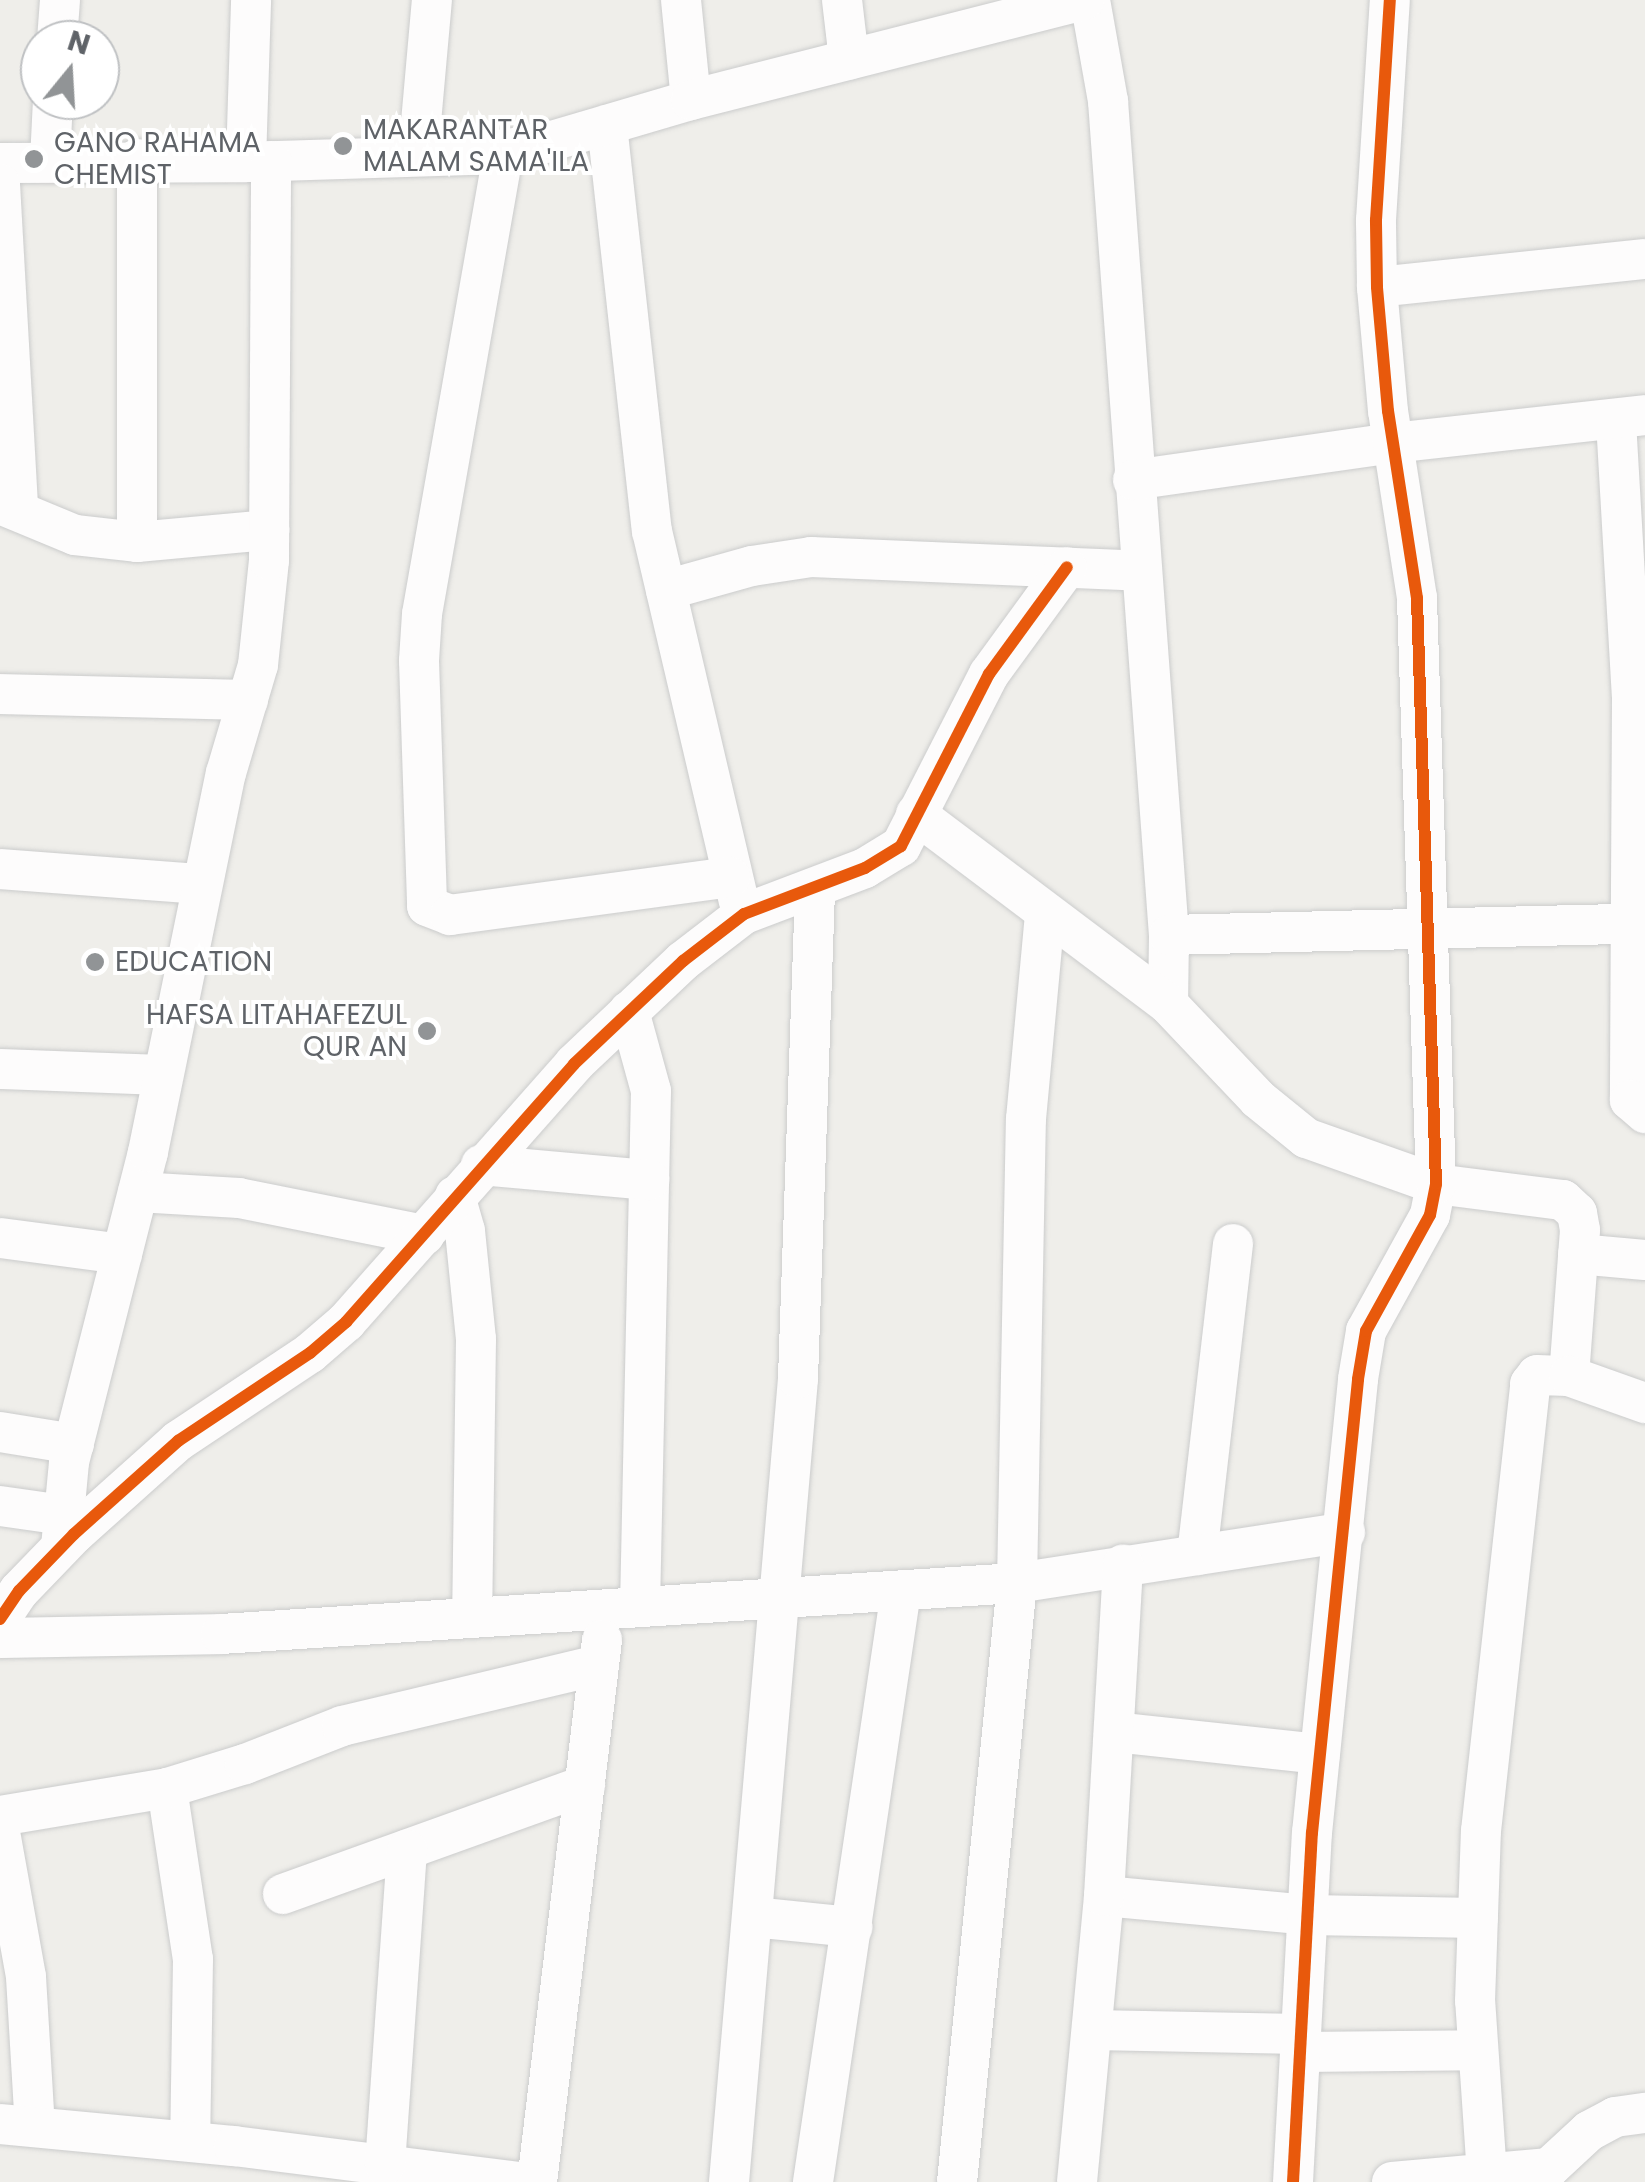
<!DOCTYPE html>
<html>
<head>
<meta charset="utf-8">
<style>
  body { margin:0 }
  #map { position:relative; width:1645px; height:2182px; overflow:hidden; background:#efeeea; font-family:Poppins,sans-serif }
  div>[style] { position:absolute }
  .roads { filter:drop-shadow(0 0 2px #cbcccc) drop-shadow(0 0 2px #cbcccc) }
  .minor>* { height:40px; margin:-20px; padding:0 20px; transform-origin:20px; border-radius:20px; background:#fdfcfc }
  .cycleway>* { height:12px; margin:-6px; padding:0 6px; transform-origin:6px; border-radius:6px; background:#e8590c }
  .dots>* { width:28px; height:28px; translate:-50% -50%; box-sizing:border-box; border:5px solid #fff; border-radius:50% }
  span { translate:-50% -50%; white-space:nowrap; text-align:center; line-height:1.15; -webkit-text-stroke:8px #fff; paint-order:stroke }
  .poi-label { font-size:28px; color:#5f6368 }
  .left { translate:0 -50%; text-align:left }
  .right { translate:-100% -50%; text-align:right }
  .north { position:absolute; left:20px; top:20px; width:100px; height:100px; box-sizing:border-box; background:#fff; border:2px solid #bfc1c3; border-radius:50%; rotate:18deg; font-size:28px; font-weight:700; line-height:40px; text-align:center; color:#5f6368 }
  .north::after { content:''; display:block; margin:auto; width:35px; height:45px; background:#919496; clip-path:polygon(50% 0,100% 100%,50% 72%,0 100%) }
</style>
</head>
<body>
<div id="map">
  <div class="roads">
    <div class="minor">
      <div style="left:681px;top:0;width:100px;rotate:84.3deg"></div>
      <div style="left:842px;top:0;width:60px;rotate:83.3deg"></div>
      <div style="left:1090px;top:0;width:103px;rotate:79.9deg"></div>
      <div style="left:1108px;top:101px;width:836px;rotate:85.82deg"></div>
      <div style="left:1169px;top:935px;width:69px;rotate:90.8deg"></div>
      <div style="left:57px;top:40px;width:40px;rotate:-85.7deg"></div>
      <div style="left:607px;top:125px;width:408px;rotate:83.7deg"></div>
      <div style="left:652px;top:531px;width:380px;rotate:76.8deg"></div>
      <div style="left:504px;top:149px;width:472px;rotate:100deg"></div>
      <div style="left:422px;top:614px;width:47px;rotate:93.7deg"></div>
      <div style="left:419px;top:661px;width:245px;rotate:88.1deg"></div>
      <div style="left:427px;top:906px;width:25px;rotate:21deg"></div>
      <div style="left:450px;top:915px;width:283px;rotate:-7.7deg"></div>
      <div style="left:418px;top:156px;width:157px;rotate:-84.9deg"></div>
      <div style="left:137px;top:159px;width:383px;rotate:90deg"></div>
      <div style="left:50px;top:161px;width:61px;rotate:-87.2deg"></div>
      <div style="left:246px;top:162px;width:162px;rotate:-88.2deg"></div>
      <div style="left:0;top:163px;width:246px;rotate:-0.2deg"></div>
      <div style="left:246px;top:162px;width:224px;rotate:-1.8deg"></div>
      <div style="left:470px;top:155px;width:76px;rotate:-9.1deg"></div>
      <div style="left:545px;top:143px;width:152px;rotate:-16.4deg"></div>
      <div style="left:691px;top:100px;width:406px;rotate:-14.3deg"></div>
      <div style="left:0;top:184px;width:326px;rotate:86.8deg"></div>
      <div style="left:1377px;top:287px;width:269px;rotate:-6deg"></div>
      <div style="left:1616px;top:421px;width:275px;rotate:86.7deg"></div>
      <div style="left:1632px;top:696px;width:404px;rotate:90.3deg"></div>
      <div style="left:1630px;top:1100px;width:20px;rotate:41deg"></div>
      <div style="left:1133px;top:480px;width:263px;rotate:-8.1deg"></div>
      <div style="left:1393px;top:443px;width:254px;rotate:-6.3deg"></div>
      <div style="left:0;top:504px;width:81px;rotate:22.5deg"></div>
      <div style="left:75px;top:535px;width:62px;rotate:6.4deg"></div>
      <div style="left:137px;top:542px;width:133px;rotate:-5.2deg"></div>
      <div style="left:666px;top:590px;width:89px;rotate:-15.6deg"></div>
      <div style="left:752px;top:566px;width:60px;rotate:-8.7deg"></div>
      <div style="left:811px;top:557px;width:330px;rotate:2.4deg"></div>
      <div style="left:0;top:694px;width:248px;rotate:1.4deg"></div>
      <div style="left:916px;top:814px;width:316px;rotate:37deg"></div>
      <div style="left:1168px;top:1004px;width:131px;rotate:46.5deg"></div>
      <div style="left:1258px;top:1099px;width:62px;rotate:39.1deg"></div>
      <div style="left:1306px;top:1138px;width:138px;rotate:19.5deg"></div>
      <div style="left:1436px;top:1184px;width:128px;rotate:7.2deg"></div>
      <div style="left:1563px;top:1200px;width:19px;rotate:43deg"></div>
      <div style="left:1577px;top:1213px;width:17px;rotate:80deg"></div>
      <div style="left:1580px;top:1230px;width:146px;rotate:94.3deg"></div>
      <div style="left:0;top:869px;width:202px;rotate:4.3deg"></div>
      <div style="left:1169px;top:935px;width:476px;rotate:-1.4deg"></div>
      <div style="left:629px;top:1011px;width:83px;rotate:74.6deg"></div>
      <div style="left:651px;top:1091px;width:516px;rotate:91.22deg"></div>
      <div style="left:0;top:1069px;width:162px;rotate:2.1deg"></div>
      <div style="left:481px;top:1165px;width:169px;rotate:5.1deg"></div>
      <div style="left:138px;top:1192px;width:101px;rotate:3.4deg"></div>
      <div style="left:239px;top:1198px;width:189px;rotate:11.3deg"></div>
      <div style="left:455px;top:1196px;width:36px;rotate:74deg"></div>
      <div style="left:465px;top:1231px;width:109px;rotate:84.2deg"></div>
      <div style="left:476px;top:1339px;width:279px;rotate:90.8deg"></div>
      <div style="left:0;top:1238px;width:123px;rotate:7.5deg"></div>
      <div style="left:1578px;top:1254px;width:67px;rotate:5.1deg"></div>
      <div style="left:0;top:1432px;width:75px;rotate:9.2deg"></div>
      <div style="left:0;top:1506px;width:64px;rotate:8.1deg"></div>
      <div style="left:61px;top:1547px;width:85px;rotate:-84.6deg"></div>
      <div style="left:69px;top:1462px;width:320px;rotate:-75.7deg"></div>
      <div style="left:148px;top:1152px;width:387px;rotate:-78.4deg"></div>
      <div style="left:226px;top:773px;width:113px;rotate:-73.5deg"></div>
      <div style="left:258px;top:665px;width:106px;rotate:-84deg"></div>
      <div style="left:269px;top:560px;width:399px;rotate:-89.7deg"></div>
      <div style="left:1197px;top:1555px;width:313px;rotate:-83.4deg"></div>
      <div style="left:0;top:1619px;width:34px;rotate:-56deg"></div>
      <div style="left:19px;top:1591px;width:79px;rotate:-46deg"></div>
      <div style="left:74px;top:1534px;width:140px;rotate:-41.8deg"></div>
      <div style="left:178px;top:1441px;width:159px;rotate:-33.7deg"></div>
      <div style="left:310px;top:1353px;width:48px;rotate:-40.7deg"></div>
      <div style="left:346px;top:1322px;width:344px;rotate:-48.5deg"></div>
      <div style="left:574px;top:1064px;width:150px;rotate:-43.4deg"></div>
      <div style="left:683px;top:961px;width:77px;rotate:-37.6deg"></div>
      <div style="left:744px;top:914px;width:129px;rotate:-20.8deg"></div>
      <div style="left:865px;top:868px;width:42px;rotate:-31.4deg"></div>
      <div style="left:901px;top:846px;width:193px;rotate:-62.9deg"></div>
      <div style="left:989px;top:674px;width:132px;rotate:-53.9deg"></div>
      <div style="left:0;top:1638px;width:221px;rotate:-1deg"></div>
      <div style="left:221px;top:1634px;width:798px;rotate:-3.67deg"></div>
      <div style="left:1017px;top:1583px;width:332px;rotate:-8.8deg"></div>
      <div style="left:1114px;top:1732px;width:207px;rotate:6.1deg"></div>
      <div style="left:167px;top:1788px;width:173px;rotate:81.4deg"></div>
      <div style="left:193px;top:1959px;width:182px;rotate:90.9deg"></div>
      <div style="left:0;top:1816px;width:169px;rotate:-9.5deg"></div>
      <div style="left:167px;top:1788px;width:82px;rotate:-17.1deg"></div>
      <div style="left:245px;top:1764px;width:104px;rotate:-21.4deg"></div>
      <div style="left:342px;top:1726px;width:264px;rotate:-13.4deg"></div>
      <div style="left:0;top:1832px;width:147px;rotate:79.8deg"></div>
      <div style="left:26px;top:1977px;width:150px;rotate:86.6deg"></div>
      <div style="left:283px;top:1894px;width:321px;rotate:-19.8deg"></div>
      <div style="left:1104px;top:1896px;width:205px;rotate:5.3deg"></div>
      <div style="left:1308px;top:1915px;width:170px;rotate:1deg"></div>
      <div style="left:753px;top:1917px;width:100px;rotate:5.8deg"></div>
      <div style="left:1092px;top:2030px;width:209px;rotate:1.1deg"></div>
      <div style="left:1300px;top:2052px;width:177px;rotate:-0.6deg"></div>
      <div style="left:0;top:2124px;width:235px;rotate:5.4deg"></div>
      <div style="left:234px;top:2146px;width:288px;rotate:7.2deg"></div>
      <div style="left:385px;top:2165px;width:316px;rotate:-86deg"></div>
      <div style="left:1487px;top:2175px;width:174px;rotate:-93.9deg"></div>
      <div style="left:1475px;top:2001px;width:170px;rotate:-88deg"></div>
      <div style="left:1481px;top:1831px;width:450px;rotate:-83.7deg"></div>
      <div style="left:1530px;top:1384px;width:11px;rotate:-52deg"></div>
      <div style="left:1537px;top:1375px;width:32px;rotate:2deg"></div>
      <div style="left:1569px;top:1376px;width:81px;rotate:19.6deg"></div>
      <div style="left:537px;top:2182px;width:546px;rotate:-83.16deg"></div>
      <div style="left:729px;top:2182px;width:807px;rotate:-85.09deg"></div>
      <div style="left:798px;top:1378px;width:490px;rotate:-88deg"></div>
      <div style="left:813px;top:2182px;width:598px;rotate:-81.53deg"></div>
      <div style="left:957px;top:2182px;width:602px;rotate:-84.28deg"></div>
      <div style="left:1017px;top:1583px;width:464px;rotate:-88.9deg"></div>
      <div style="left:1026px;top:1119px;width:206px;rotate:-84.7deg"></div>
      <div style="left:1077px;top:2182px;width:287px;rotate:-84.6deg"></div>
      <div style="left:1104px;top:1896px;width:332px;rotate:-86.7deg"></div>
      <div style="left:1293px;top:2182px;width:350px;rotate:-86.9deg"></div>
      <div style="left:1312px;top:1833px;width:456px;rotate:-84.2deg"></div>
      <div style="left:1358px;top:1379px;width:49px;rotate:-80.5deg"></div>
      <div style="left:1366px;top:1331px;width:132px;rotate:-61.1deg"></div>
      <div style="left:1430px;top:1215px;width:32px;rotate:-79deg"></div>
      <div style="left:1436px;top:1184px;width:586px;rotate:-91.86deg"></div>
      <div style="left:1417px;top:598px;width:189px;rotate:-98.8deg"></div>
      <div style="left:1388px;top:411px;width:124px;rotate:-95.1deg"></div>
      <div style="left:1377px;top:287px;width:67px;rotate:-90.9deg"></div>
      <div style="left:1376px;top:220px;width:220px;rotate:-86.4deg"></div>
      <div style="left:1392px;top:2182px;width:158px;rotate:-5.1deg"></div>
      <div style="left:1549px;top:2168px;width:54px;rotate:-42.8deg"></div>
      <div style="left:1589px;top:2131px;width:30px;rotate:-28deg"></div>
      <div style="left:1615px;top:2117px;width:30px;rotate:-8deg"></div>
    </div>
  </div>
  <div class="cycleway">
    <div style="left:0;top:1619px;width:34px;rotate:-56deg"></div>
    <div style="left:19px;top:1591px;width:79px;rotate:-46deg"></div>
    <div style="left:74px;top:1534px;width:140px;rotate:-41.8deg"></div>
    <div style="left:178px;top:1441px;width:159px;rotate:-33.7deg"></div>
    <div style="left:310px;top:1353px;width:48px;rotate:-40.7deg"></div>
    <div style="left:346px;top:1322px;width:344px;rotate:-48.5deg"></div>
    <div style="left:574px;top:1064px;width:150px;rotate:-43.4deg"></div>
    <div style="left:683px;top:961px;width:77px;rotate:-37.6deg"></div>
    <div style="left:744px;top:914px;width:129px;rotate:-20.8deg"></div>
    <div style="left:865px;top:868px;width:42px;rotate:-31.4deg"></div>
    <div style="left:901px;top:846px;width:193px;rotate:-62.9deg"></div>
    <div style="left:989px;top:674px;width:132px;rotate:-53.9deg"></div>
    <div style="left:1293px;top:2182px;width:350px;rotate:-86.9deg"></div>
    <div style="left:1312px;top:1833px;width:456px;rotate:-84.2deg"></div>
    <div style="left:1358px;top:1379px;width:49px;rotate:-80.5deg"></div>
    <div style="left:1366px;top:1331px;width:132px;rotate:-61.1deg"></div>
    <div style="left:1430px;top:1215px;width:32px;rotate:-79deg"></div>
    <div style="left:1436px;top:1184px;width:586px;rotate:-91.86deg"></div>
    <div style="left:1417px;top:598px;width:189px;rotate:-98.8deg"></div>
    <div style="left:1388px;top:411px;width:124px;rotate:-95.1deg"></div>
    <div style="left:1377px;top:287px;width:67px;rotate:-90.9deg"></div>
    <div style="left:1376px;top:220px;width:220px;rotate:-86.4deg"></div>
  </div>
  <div class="dots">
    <div style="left:343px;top:146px;background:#919496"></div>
    <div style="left:34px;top:159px;background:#919496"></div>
    <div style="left:95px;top:962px;background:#919496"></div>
    <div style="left:427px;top:1031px;background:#919496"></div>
  </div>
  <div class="poi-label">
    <span class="left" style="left:363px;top:146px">MAKARANTAR<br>MALAM SAMA'ILA</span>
    <span class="left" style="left:54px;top:159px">GANO RAHAMA<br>CHEMIST</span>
    <span class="left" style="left:115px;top:962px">EDUCATION</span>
    <span class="right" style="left:407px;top:1031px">HAFSA LITAHAFEZUL<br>QUR AN</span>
  </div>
  <div class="north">N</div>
</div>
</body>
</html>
